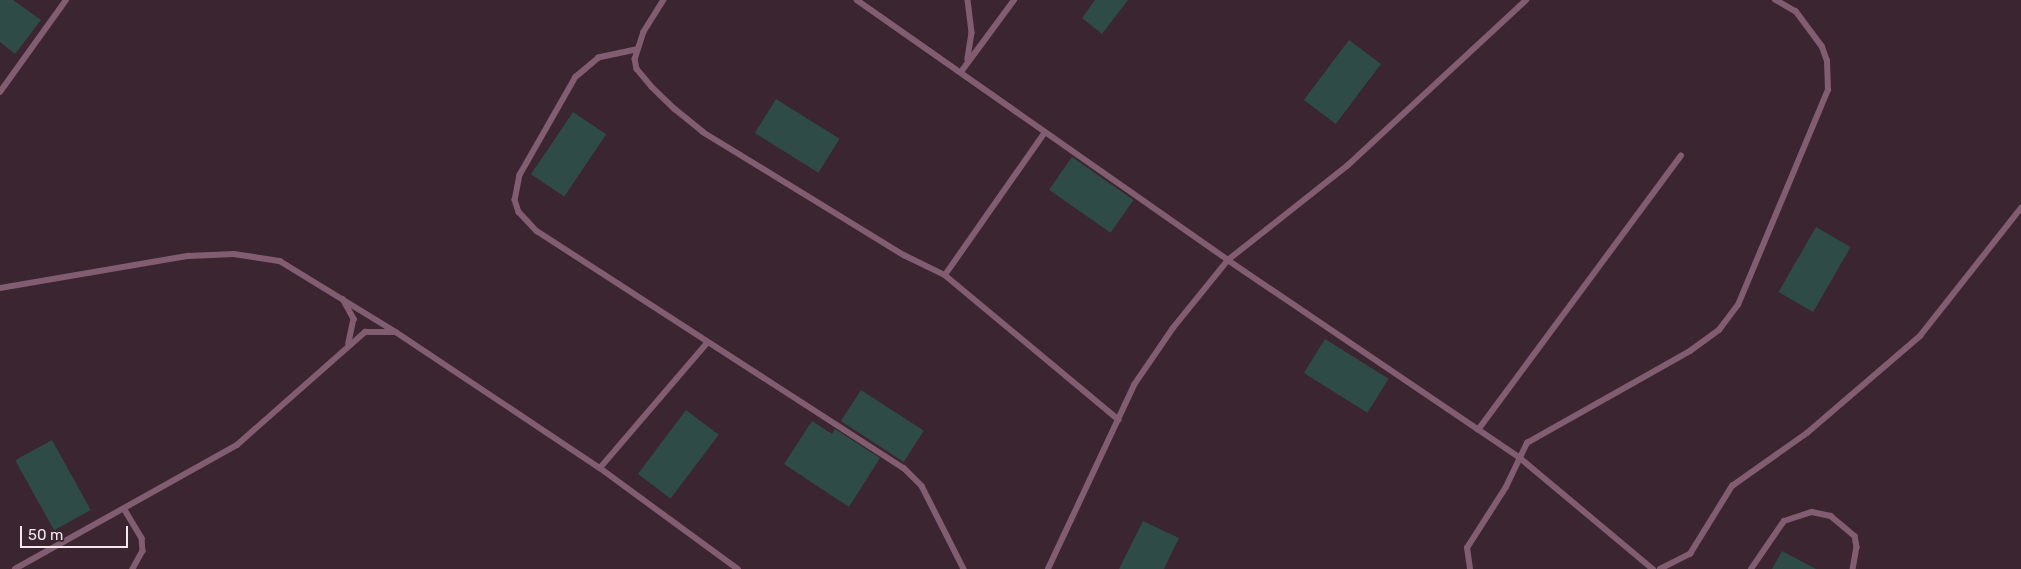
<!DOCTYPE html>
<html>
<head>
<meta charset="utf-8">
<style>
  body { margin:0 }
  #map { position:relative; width:2021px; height:569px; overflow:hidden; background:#3a2530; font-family:Rubik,sans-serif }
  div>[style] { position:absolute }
  .building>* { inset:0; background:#2e4b47; transform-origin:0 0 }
  .service>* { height:5.5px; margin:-2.75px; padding:0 2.75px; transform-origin:2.75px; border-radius:2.75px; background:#825d71 }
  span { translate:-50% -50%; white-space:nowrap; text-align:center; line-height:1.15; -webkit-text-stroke:4px #3a2530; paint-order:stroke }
  .scale { position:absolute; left:20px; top:526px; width:108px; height:22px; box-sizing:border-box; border:2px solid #f5e7ee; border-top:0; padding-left:6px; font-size:15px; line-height:18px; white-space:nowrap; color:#f5e7ee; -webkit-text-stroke:4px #3a2530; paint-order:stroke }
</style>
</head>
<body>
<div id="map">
  <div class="building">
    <div style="clip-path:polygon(0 0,13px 0,41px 20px,15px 54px,0 42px)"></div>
    <div style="clip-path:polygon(1095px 0,1128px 0,1102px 34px,1082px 18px)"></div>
    <div style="left:1349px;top:40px;width:40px;height:75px;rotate:37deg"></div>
    <div style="left:776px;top:99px;width:75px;height:40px;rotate:32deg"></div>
    <div style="left:573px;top:112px;width:40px;height:75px;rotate:34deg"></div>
    <div style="left:1072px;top:157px;width:75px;height:40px;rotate:35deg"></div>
    <div style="left:1816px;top:227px;width:40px;height:75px;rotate:30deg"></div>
    <div style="left:1325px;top:339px;width:75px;height:40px;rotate:32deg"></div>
    <div style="left:861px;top:390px;width:75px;height:37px;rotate:33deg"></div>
    <div style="left:686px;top:410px;width:41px;height:80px;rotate:37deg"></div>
    <div style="clip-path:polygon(812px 421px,832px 434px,835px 429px,880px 458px,849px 507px,784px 464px)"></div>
    <div style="left:52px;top:440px;width:80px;height:42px;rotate:61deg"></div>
    <div style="clip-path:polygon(1143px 521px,1179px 538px,1164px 569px,1119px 569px)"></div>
    <div style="clip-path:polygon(1782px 551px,1816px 569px,1772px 569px)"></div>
  </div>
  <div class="service">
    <div style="left:664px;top:0;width:38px;rotate:122deg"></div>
    <div style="left:644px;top:32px;width:28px;rotate:108deg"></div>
    <div style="left:635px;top:59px;width:10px;rotate:79deg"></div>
    <div style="left:637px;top:69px;width:23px;rotate:50deg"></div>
    <div style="left:652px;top:87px;width:32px;rotate:44deg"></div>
    <div style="left:675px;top:109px;width:36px;rotate:39deg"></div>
    <div style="left:703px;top:132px;width:236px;rotate:31.5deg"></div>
    <div style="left:904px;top:255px;width:46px;rotate:26deg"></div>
    <div style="left:945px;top:275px;width:226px;rotate:39.8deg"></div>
    <div style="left:857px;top:0;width:453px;rotate:35deg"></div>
    <div style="left:1228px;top:260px;width:351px;rotate:34.1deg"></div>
    <div style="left:1519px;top:457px;width:175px;rotate:39.9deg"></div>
    <div style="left:968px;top:0;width:33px;rotate:83deg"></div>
    <div style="left:972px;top:33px;width:26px;rotate:99deg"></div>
    <div style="left:636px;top:50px;width:38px;rotate:168deg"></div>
    <div style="left:599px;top:58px;width:30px;rotate:140deg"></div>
    <div style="left:576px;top:77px;width:113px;rotate:119.7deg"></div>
    <div style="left:520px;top:175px;width:25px;rotate:101deg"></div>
    <div style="left:515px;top:200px;width:13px;rotate:72deg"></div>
    <div style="left:519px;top:212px;width:26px;rotate:47deg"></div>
    <div style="left:537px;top:231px;width:437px;rotate:32.9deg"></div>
    <div style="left:904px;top:468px;width:25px;rotate:45deg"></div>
    <div style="left:922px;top:486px;width:93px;rotate:63.2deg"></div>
    <div style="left:961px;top:72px;width:89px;rotate:-53.6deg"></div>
    <div style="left:0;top:92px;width:113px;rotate:-54.3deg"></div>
    <div style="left:945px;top:275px;width:174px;rotate:-55deg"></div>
    <div style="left:0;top:288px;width:191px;rotate:-9.7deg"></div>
    <div style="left:188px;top:256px;width:46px;rotate:-2.5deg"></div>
    <div style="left:234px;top:254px;width:47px;rotate:8.7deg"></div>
    <div style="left:280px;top:261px;width:136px;rotate:31.5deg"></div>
    <div style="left:396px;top:332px;width:245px;rotate:33.7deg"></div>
    <div style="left:600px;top:468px;width:171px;rotate:36.2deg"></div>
    <div style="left:343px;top:299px;width:23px;rotate:61deg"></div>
    <div style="left:354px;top:319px;width:25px;rotate:102deg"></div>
    <div style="left:1478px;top:430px;width:341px;rotate:-53.5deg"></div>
    <div style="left:600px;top:468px;width:165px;rotate:-49.4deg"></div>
    <div style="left:125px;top:510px;width:33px;rotate:59deg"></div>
    <div style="left:142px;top:538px;width:13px;rotate:86deg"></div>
    <div style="left:143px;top:551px;width:21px;rotate:119deg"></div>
    <div style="left:15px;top:569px;width:254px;rotate:-29.2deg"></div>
    <div style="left:237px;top:445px;width:171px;rotate:-41.4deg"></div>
    <div style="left:365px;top:332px;width:29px"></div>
    <div style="left:1048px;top:569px;width:203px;rotate:-64.9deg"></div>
    <div style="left:1134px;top:385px;width:69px;rotate:-55.6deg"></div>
    <div style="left:1173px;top:328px;width:87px;rotate:-51deg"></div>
    <div style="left:1228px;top:260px;width:152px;rotate:-38.3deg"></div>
    <div style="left:1347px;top:166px;width:244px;rotate:-42.8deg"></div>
    <div style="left:1470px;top:569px;width:21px;rotate:-98deg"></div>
    <div style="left:1467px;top:548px;width:72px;rotate:-57.4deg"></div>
    <div style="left:1506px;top:487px;width:49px;rotate:-64.5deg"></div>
    <div style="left:1527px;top:443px;width:187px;rotate:-29.4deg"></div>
    <div style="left:1690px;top:351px;width:36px;rotate:-36deg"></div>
    <div style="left:1719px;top:330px;width:31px;rotate:-53deg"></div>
    <div style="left:1738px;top:305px;width:233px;rotate:-67.3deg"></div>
    <div style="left:1828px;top:90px;width:29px;rotate:-92deg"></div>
    <div style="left:1827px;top:61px;width:15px;rotate:-110deg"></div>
    <div style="left:1822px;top:47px;width:44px;rotate:-126.6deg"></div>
    <div style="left:1796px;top:12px;width:24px;rotate:-150deg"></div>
    <div style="left:1660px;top:569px;width:34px;rotate:-27deg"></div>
    <div style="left:1690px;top:554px;width:80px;rotate:-58.3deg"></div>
    <div style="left:1732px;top:486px;width:92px;rotate:-35.2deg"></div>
    <div style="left:1807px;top:433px;width:149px;rotate:-40.6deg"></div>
    <div style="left:1920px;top:336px;width:163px;rotate:-51.7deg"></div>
    <div style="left:1751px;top:569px;width:58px;rotate:-55.5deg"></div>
    <div style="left:1784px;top:521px;width:29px;rotate:-18deg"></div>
    <div style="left:1812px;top:512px;width:19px;rotate:12deg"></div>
    <div style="left:1831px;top:516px;width:31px;rotate:40deg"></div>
    <div style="left:1855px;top:536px;width:11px;rotate:80deg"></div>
    <div style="left:1857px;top:547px;width:22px;rotate:100deg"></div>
  </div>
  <div class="scale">50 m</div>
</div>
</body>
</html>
